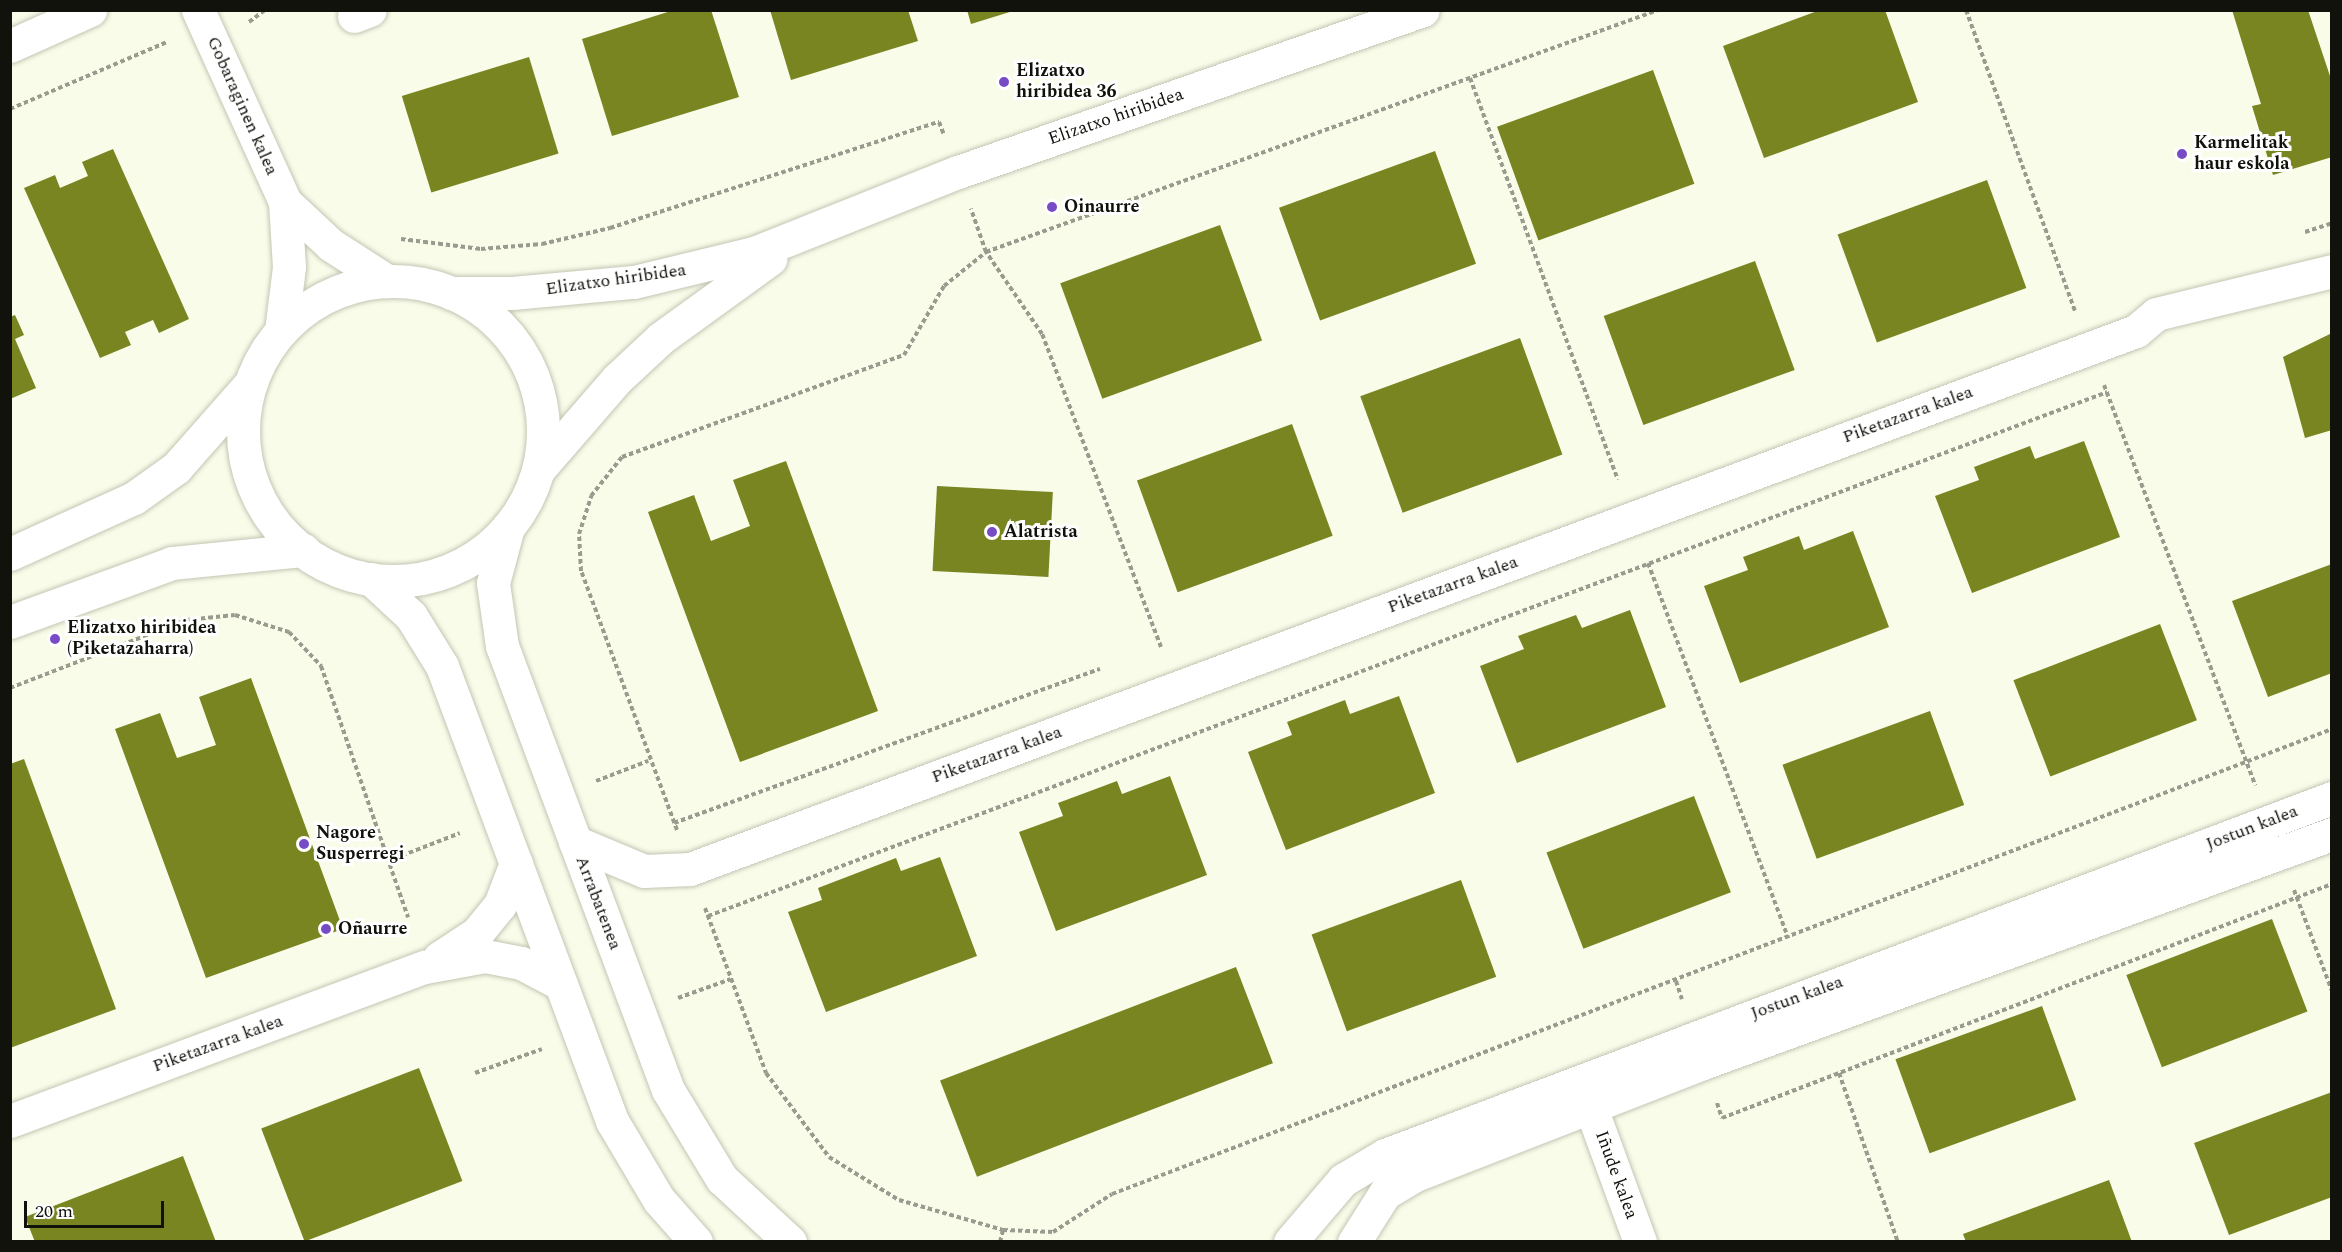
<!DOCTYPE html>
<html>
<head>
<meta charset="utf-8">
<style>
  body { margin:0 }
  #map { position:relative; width:2342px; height:1252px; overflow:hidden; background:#f8fce9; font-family:Spectral,serif }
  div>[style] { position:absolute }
  .building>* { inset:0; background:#798521; transform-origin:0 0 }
  .path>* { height:4px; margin-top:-2px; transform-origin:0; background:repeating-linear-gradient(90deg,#989b8e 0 4.5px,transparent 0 7.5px) }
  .roads { filter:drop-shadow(0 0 2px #c2c6b3) drop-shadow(0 0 2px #c2c6b3) }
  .street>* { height:33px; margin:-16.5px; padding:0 16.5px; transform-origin:16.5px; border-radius:16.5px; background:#fff }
  .secondary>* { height:33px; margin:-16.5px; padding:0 16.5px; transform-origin:16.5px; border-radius:16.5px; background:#fff }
  .secondary>.ring { margin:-16.5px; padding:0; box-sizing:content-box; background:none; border:33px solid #fff; border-radius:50% }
  .dots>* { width:16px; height:16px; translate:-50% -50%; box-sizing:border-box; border:3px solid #fff; border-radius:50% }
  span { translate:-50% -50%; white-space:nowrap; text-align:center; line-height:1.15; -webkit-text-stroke:6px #fff; paint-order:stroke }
  .poi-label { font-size:18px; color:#11120c; font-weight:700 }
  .left { translate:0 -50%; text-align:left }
  .street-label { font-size:18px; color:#11120c }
  .frame { position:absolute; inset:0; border:12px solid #11120c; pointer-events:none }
  .scale { position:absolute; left:24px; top:1201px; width:140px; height:27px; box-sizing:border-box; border:3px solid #11120c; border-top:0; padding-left:8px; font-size:18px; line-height:21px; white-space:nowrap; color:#11120c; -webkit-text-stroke:4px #fff; paint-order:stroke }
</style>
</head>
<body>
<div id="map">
  <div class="building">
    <div style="clip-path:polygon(674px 10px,711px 10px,739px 97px,612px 136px,582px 39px)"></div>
    <div style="clip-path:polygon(770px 10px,908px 10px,918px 41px,791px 80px)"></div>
    <div style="clip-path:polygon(967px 10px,1013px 10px,1013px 11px,971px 24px)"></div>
    <div style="clip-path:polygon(1820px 10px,1885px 10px,1918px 102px,1764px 158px,1723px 46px)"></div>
    <div style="clip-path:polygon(2232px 10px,2308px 10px,2332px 82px,2332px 157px,2273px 175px,2252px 106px,2261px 104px)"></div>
    <div style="left:529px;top:57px;width:101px;height:133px;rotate:73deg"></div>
    <div style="left:1653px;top:70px;width:121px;height:166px;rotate:70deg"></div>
    <div style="clip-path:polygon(113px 149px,189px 319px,159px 333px,153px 320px,125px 332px,131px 345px,100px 358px,24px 188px,55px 175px,60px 188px,88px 176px,82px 162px)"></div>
    <div style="left:1435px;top:151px;width:120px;height:166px;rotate:70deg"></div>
    <div style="left:1987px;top:180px;width:115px;height:159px;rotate:70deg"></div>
    <div style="left:1220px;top:225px;width:123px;height:170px;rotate:70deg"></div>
    <div style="left:1755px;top:261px;width:116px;height:161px;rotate:70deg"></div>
    <div style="clip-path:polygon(15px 315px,24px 335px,15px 339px,36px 388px,10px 399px,10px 317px)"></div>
    <div style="clip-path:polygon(2332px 333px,2332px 430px,2305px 438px,2283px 357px)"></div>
    <div style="left:1520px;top:338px;width:124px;height:170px;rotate:70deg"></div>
    <div style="left:1292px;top:424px;width:119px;height:165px;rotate:70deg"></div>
    <div style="clip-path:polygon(2084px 441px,2120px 537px,1972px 593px,1935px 496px,1979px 480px,1974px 467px,2030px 446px,2035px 459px)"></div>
    <div style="clip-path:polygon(786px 461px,878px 711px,740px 762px,648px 512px,694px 495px,711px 541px,750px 526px,733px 480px)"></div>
    <div style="left:937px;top:486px;width:116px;height:85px;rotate:3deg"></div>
    <div style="clip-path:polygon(1853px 531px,1889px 627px,1740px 683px,1704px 586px,1748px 570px,1743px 557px,1799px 536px,1804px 550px)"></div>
    <div style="clip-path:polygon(2332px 564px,2332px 673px,2268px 697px,2232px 601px)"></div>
    <div style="clip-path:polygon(1630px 610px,1666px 707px,1517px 763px,1480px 666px,1524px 649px,1518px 636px,1576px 615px,1582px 628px)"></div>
    <div style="left:2160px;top:624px;width:103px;height:157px;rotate:69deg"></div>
    <div style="clip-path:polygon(251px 678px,343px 929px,206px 978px,115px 729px,160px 713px,177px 758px,216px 745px,199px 697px)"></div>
    <div style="clip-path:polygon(1399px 696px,1435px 793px,1286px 850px,1248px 752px,1292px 735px,1287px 722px,1345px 700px,1350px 714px)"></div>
    <div style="left:1930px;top:711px;width:100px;height:157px;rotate:70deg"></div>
    <div style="clip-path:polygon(24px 759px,116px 1009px,10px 1048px,10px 764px)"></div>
    <div style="clip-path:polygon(1170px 776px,1207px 875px,1056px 931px,1019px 832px,1063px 816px,1058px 803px,1117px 781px,1122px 794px)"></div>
    <div style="left:1694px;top:796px;width:103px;height:158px;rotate:69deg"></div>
    <div style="clip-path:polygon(940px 857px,977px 956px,826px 1012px,788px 912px,822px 900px,818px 888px,896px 858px,901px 871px)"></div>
    <div style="left:1461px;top:880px;width:103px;height:159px;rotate:70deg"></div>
    <div style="left:2272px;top:919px;width:99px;height:156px;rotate:69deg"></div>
    <div style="left:1236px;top:967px;width:103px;height:317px;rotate:69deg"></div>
    <div style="left:2042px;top:1006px;width:100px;height:156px;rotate:70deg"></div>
    <div style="left:419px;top:1068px;width:121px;height:169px;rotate:69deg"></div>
    <div style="clip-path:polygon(2332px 1092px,2332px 1197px,2229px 1235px,2194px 1143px)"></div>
    <div style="clip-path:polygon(183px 1156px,216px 1242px,35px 1242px,25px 1217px)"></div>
    <div style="clip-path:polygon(2109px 1180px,2132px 1242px,1966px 1242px,1963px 1234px)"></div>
  </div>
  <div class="path">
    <div style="left:1966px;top:10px;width:320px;rotate:70.1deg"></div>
    <div style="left:249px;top:22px;width:20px;rotate:-37deg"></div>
    <div style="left:1470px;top:78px;width:428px;rotate:69.8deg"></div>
    <div style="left:10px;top:109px;width:171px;rotate:-23.1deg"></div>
    <div style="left:2305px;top:232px;width:28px;rotate:-18deg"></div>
    <div style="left:401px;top:239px;width:81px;rotate:7.1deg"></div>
    <div style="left:481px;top:249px;width:61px;rotate:-4.7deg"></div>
    <div style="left:542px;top:244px;width:70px;rotate:-13.2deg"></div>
    <div style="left:610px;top:228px;width:346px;rotate:-17.9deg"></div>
    <div style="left:939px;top:122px;width:14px;rotate:69deg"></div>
    <div style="left:2104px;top:385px;width:428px;rotate:69.3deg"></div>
    <div style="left:1648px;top:563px;width:400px;rotate:69.5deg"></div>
    <div style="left:1161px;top:647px;width:335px;rotate:-110.8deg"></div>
    <div style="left:1042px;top:334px;width:99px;rotate:-124.3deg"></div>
    <div style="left:986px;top:252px;width:714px;rotate:-19.8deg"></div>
    <div style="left:10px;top:688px;width:189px;rotate:-21.1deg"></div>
    <div style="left:186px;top:620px;width:49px;rotate:-5.8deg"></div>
    <div style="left:235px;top:615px;width:57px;rotate:17.5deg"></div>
    <div style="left:289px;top:632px;width:47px;rotate:46.7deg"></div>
    <div style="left:321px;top:666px;width:266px;rotate:70.9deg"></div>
    <div style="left:596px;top:781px;width:56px;rotate:-21deg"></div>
    <div style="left:674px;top:823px;width:453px;rotate:-19.9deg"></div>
    <div style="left:677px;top:830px;width:276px;rotate:-110.3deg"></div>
    <div style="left:581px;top:571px;width:37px;rotate:-93deg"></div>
    <div style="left:579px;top:534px;width:40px;rotate:-72deg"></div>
    <div style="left:591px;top:496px;width:50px;rotate:-51.5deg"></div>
    <div style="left:622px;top:457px;width:300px;rotate:-19.9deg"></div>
    <div style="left:904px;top:355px;width:80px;rotate:-59.9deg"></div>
    <div style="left:944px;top:286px;width:54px;rotate:-39deg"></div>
    <div style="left:986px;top:252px;width:46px;rotate:-109.2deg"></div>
    <div style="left:388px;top:861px;width:77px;rotate:-21.3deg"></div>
    <div style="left:2294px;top:890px;width:108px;rotate:69.4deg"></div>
    <div style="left:705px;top:908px;width:176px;rotate:69.7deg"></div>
    <div style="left:766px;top:1073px;width:105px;rotate:53.1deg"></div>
    <div style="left:829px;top:1157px;width:82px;rotate:31.6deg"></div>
    <div style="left:899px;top:1200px;width:108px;rotate:16.1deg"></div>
    <div style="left:1003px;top:1230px;width:50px;rotate:2.3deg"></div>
    <div style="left:1053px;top:1232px;width:70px;rotate:-32.8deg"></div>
    <div style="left:1112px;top:1194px;width:1306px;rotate:-20.86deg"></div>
    <div style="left:708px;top:916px;width:1494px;rotate:-20.53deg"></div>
    <div style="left:1676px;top:981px;width:19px;rotate:72deg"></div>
    <div style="left:678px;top:998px;width:56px;rotate:-19.7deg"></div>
    <div style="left:475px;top:1073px;width:71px;rotate:-19.7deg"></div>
    <div style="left:1839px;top:1073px;width:179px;rotate:70.8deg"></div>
    <div style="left:1717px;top:1103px;width:16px;rotate:72deg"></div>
    <div style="left:1722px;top:1118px;width:653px;rotate:-20.99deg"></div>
    <div style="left:1000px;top:1242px;width:12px;rotate:-76deg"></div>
  </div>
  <div class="roads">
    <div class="street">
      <div style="left:354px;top:16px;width:17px;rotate:-21deg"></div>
      <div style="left:10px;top:46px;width:88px;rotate:-24.2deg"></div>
      <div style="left:575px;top:842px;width:75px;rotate:22.8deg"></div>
      <div style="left:644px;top:871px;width:46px;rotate:-2.5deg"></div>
      <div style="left:690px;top:869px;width:1543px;rotate:-20.41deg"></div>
      <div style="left:2136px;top:331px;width:26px;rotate:-40deg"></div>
      <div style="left:2156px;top:314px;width:181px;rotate:-13.7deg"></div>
      <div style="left:439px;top:958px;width:45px;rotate:-33.3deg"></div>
      <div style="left:477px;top:933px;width:36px;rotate:-51deg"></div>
      <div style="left:500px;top:905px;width:45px;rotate:-69.1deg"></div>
      <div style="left:1591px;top:1108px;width:143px;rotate:69.9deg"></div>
      <div style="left:10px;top:1121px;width:443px;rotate:-20.4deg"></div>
      <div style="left:425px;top:967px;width:61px;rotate:-10.4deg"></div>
      <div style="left:485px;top:956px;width:37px;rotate:11deg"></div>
      <div style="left:521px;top:963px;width:45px;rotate:27.7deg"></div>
      <div style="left:1290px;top:1242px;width:82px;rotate:-49.5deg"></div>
      <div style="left:1343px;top:1180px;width:49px;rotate:-30.8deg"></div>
      <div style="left:1385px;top:1155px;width:1012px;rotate:-20.66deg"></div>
      <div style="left:1354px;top:1242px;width:58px;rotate:-57.7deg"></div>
      <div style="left:1385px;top:1193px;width:33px;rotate:-31deg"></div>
      <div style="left:1413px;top:1176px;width:311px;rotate:-21.3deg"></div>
      <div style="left:1703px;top:1063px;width:669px;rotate:-20.01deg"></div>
    </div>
    <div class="secondary">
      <div style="left:198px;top:10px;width:211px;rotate:65.6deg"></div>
      <div style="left:285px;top:202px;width:65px;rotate:86.5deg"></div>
      <div style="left:289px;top:267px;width:64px;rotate:97.1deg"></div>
      <div style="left:285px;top:202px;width:63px;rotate:43.1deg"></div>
      <div style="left:331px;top:245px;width:67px;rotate:32.7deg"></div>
      <div class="ring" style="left:243px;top:281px;width:267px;height:267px"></div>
      <div style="left:451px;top:293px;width:61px"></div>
      <div style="left:512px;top:293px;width:122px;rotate:-5.2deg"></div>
      <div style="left:634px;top:282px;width:123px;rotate:-13.6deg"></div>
      <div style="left:754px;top:253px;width:219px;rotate:-21.7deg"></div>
      <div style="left:958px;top:172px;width:492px;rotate:-19.2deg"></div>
      <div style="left:539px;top:469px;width:119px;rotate:-49.1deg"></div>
      <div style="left:617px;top:379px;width:60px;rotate:-43deg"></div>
      <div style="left:661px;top:338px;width:135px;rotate:-35.9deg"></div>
      <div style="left:508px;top:527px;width:58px;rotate:105deg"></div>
      <div style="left:493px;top:583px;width:64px;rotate:81.9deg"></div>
      <div style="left:502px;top:646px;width:474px;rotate:69.5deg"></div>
      <div style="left:668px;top:1090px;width:104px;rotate:58.8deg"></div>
      <div style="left:722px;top:1179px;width:93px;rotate:42.8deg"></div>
      <div style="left:10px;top:554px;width:136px;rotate:-24.3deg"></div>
      <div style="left:134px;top:498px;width:52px;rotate:-35.5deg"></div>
      <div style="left:176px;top:468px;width:112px;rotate:-48.6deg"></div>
      <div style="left:371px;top:579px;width:54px;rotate:42.8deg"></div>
      <div style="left:411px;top:616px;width:59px;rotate:58.2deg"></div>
      <div style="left:442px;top:666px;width:486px;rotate:69.5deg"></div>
      <div style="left:612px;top:1121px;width:92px;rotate:59.3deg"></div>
      <div style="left:659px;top:1200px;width:56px;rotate:48.6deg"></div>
      <div style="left:10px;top:622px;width:172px;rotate:-20deg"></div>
      <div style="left:172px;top:563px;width:132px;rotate:-5.7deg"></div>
    </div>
  </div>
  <div class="dots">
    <div style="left:1004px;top:82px;background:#764bc3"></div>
    <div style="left:2182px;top:154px;background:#764bc3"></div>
    <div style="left:1052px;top:207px;background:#764bc3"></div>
    <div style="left:992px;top:532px;background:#764bc3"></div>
    <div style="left:55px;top:639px;background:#764bc3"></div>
    <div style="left:304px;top:844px;background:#764bc3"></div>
    <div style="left:326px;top:929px;background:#764bc3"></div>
  </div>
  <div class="poi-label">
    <span class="left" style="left:1016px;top:82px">Elizatxo<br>hiribidea 36</span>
    <span class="left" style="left:2194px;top:154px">Karmelitak<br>haur eskola</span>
    <span class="left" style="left:1064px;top:207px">Oinaurre</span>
    <span class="left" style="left:1004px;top:532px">Alatrista</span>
    <span class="left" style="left:67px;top:639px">Elizatxo hiribidea<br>(Piketazaharra)</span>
    <span class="left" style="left:316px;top:844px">Nagore<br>Susperregi</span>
    <span class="left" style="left:338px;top:929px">Oñaurre</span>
  </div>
  <div class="street-label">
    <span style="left:242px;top:106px;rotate:66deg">Gobaraginen kalea</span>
    <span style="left:1116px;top:117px;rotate:-19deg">Elizatxo hiribidea</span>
    <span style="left:616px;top:280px;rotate:-8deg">Elizatxo hiribidea</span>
    <span style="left:1908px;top:415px;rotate:-20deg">Piketazarra kalea</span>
    <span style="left:1453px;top:585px;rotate:-20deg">Piketazarra kalea</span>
    <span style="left:997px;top:755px;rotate:-20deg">Piketazarra kalea</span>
    <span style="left:2252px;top:828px;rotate:-21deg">Jostun kalea</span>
    <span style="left:598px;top:903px;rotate:69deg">Arrabatenea</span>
    <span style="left:1797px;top:998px;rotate:-20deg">Jostun kalea</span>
    <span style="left:218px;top:1044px;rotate:-20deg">Piketazarra kalea</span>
    <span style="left:1616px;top:1175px;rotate:70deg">Iñude kalea</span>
  </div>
  <div class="frame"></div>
  <div class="scale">20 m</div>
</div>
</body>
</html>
